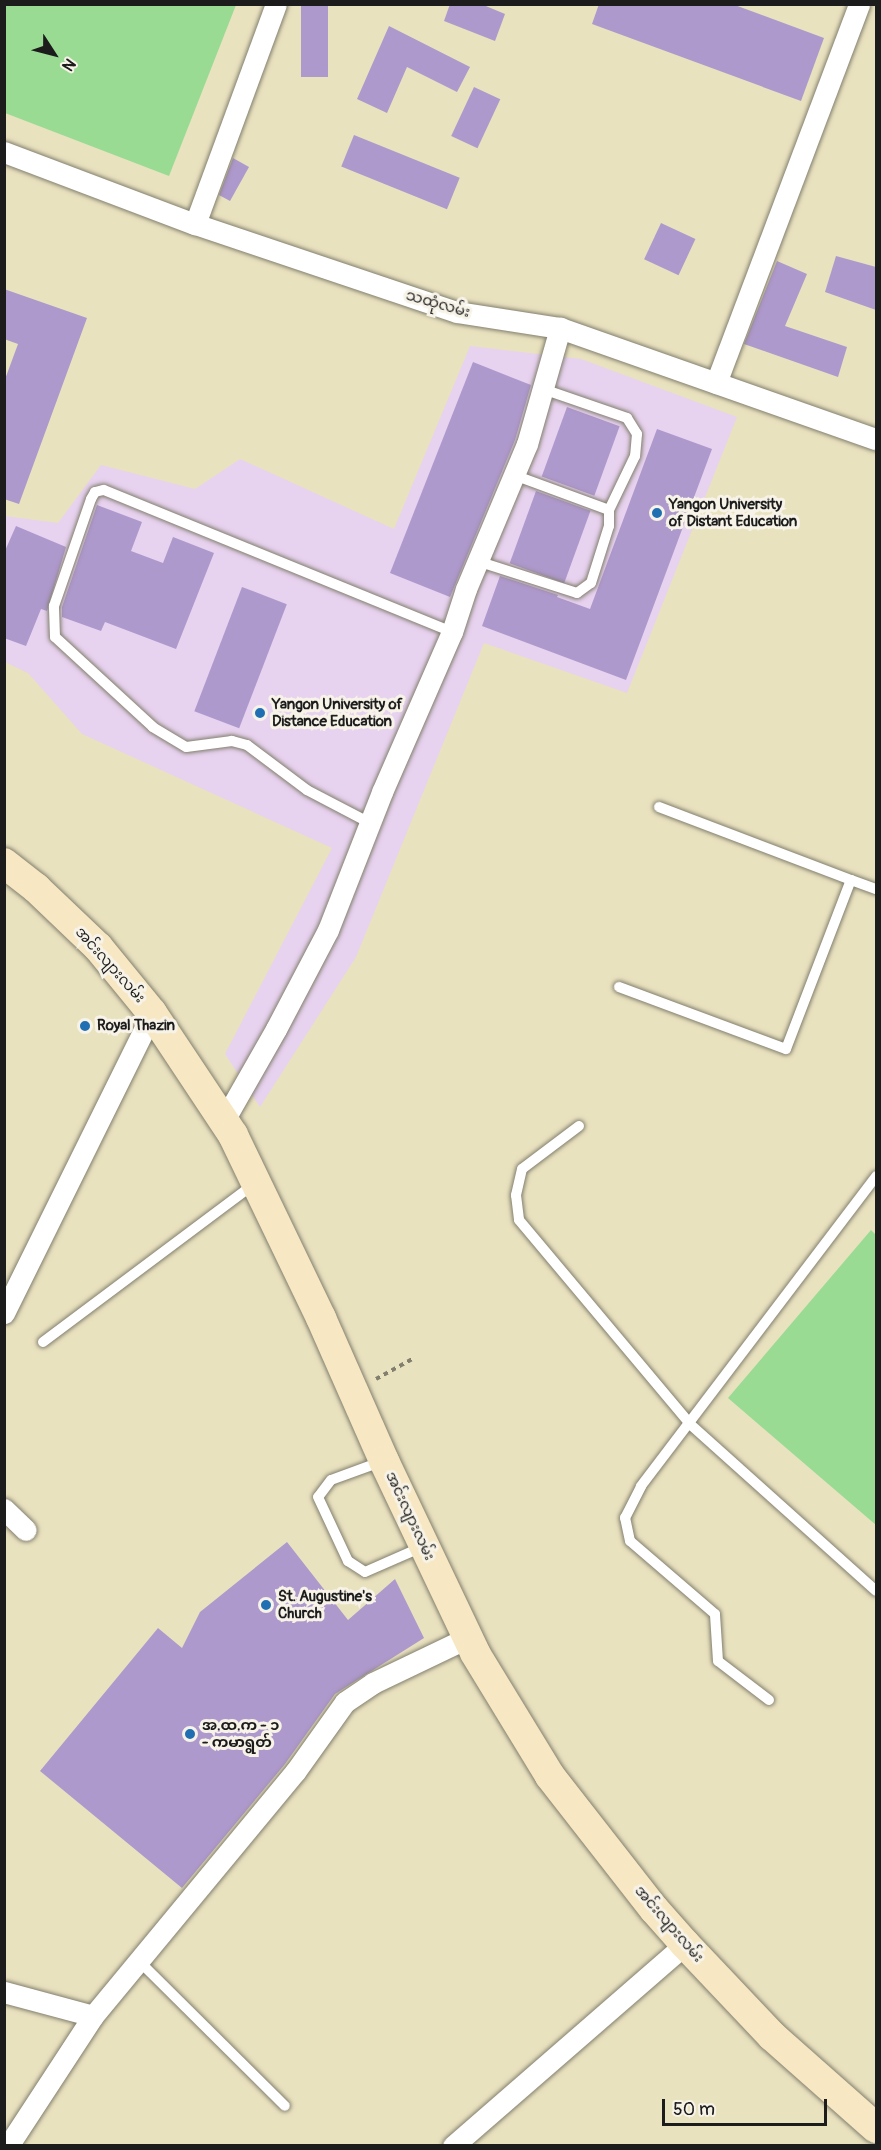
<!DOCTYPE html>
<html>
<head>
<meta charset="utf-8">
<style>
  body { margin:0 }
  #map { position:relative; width:881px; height:2150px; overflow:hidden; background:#e9e2bf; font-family:Pangolin,"Noto Sans Myanmar",sans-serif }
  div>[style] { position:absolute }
  .built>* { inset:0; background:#e7d2ef }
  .green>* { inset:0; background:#99db92 }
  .building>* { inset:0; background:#ae99cd; transform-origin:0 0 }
  .path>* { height:4px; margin-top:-2px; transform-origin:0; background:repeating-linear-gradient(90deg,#827f6e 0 4.5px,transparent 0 9px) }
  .roads { filter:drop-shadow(0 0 2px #827f6e) drop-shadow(0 0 2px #827f6e) }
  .service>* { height:10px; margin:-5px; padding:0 5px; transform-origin:5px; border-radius:5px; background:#fff }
  .minor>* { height:21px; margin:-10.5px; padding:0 10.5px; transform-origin:10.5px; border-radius:10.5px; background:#fff }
  .secondary>* { height:30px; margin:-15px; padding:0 15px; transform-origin:15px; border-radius:15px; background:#f7e8c3 }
  .dots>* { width:16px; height:16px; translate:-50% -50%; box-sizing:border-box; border:3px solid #f7f3e8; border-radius:50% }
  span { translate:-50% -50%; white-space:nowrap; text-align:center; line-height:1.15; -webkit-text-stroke:6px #f7f3e8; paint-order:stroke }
  .street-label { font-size:15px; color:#1c1c1c }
  .poi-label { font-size:15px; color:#1c1c1c; font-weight:700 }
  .left { translate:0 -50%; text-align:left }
  .frame { position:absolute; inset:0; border:6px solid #1c1c1c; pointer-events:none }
  .north { position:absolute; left:24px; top:24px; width:60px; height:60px; -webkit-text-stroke:4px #f7f3e8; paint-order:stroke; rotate:126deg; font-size:16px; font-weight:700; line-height:24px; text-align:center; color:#1c1c1c }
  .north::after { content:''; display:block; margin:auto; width:21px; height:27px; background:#1c1c1c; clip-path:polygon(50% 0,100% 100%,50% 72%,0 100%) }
  .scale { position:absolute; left:662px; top:2099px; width:165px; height:27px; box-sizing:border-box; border:3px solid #1c1c1c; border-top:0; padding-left:8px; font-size:18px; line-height:21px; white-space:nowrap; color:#1c1c1c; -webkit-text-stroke:4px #f7f3e8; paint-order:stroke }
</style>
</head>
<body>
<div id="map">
  <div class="built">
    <div style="clip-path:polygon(470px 346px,581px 359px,737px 417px,627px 693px,484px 643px,356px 957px,260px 1107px,225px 1054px,332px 848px,82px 734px,28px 673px,5px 662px,5px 516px,58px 523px,101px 465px,195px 489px,240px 459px,394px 529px)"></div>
  </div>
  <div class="green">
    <div style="clip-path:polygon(4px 5px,236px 5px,169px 176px,5px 113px)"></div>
    <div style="clip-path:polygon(871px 1230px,876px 1235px,876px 1525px,728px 1398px)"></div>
  </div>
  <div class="building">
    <div style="left:301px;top:4px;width:27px;height:73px"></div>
    <div style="clip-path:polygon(450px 4px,481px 4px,505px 14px,495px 41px,444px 21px)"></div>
    <div style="clip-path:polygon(599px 4px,732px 4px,824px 38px,801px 101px,592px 24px)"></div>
    <div style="clip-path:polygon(389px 26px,470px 67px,457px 92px,407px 67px,387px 113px,357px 99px)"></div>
    <div style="left:474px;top:87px;width:29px;height:54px;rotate:25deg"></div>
    <div style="left:354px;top:135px;width:114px;height:34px;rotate:22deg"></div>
    <div style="clip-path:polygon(233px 158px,249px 167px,230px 201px,219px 195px)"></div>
    <div style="left:661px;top:223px;width:38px;height:40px;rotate:25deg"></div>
    <div style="clip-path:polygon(836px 256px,876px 267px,876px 310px,825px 292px)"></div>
    <div style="clip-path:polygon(777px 261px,807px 274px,785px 326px,847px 347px,838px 377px,744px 344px)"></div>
    <div style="clip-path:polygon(4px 289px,87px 318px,19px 504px,4px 499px,4px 382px,18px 344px,4px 339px)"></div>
    <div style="clip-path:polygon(473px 362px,531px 385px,515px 440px,450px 597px,390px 573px)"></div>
    <div style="left:567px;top:407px;width:56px;height:74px;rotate:20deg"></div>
    <div style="clip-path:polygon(657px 429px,712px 449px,626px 680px,482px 626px,500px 576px,558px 595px,557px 597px,590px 609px)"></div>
    <div style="left:536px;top:491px;width:58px;height:77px;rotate:20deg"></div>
    <div style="clip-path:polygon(97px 505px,142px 522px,131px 551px,163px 563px,173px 537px,214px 553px,176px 649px,105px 622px,101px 631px,62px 617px,62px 607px)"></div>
    <div style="clip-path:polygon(16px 526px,66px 547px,47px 611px,41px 609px,26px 646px,4px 638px,4px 553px)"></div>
    <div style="left:242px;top:587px;width:48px;height:133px;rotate:21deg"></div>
    <div style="clip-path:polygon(287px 1542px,348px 1620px,395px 1579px,424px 1638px,335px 1694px,285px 1764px,182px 1888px,40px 1771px,158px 1628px,182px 1648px,200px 1612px)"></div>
  </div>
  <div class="path">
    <div style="left:376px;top:1379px;width:43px;rotate:-28.9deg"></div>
  </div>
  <div class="roads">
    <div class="service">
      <div style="left:543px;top:389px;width:89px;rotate:19deg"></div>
      <div style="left:627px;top:418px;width:19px;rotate:58deg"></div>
      <div style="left:637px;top:434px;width:22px;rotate:95deg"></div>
      <div style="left:635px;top:456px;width:60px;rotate:115.7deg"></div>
      <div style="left:477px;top:561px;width:105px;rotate:17.7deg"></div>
      <div style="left:577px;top:593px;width:17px;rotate:-36deg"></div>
      <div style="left:591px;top:583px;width:60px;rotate:-72.5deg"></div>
      <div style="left:609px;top:526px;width:16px;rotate:-90deg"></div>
      <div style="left:609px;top:510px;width:101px;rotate:-159.8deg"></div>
      <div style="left:659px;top:807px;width:205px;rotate:20.8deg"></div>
      <div style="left:370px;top:823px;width:71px;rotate:-152.4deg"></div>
      <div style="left:307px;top:790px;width:75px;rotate:-143.1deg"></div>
      <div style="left:247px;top:745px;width:16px;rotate:-165deg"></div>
      <div style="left:232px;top:741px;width:46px;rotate:172.6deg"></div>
      <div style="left:186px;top:747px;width:39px;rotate:-149deg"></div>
      <div style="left:153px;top:727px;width:133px;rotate:-137.4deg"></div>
      <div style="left:55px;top:637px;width:31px;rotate:-92deg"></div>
      <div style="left:54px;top:606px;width:113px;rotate:-70.9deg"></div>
      <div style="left:91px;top:499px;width:8px;rotate:-60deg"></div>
      <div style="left:95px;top:492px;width:9px;rotate:-13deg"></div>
      <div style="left:104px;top:490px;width:376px;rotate:22.2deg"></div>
      <div style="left:619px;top:987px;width:178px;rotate:20.4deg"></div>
      <div style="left:786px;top:1049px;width:181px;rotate:-69deg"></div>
      <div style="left:851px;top:880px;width:27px;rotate:20deg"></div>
      <div style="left:579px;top:1126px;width:71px;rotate:143deg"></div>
      <div style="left:522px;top:1169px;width:27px;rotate:103deg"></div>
      <div style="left:516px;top:1195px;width:25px;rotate:83deg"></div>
      <div style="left:519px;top:1220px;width:266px;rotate:50deg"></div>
      <div style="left:690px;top:1424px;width:250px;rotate:41.9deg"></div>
      <div style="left:43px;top:1342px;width:264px;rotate:-36.8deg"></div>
      <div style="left:383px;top:1461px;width:55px;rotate:159.9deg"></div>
      <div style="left:331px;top:1480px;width:21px;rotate:127deg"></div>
      <div style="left:318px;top:1497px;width:71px;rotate:64.9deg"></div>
      <div style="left:348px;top:1561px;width:20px;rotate:33deg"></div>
      <div style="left:365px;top:1572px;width:62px;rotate:-23.7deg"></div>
      <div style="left:769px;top:1700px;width:64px;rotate:-142.6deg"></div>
      <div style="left:718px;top:1661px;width:47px;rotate:-93.7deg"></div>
      <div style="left:715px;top:1614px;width:112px;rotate:-139.3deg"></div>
      <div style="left:630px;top:1541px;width:24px;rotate:-102deg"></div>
      <div style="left:625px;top:1518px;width:36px;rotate:-63deg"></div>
      <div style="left:641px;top:1486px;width:389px;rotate:-52.8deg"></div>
      <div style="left:140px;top:1962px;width:204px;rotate:44.8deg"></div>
    </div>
    <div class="minor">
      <div style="left:4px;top:152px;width:204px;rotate:20.7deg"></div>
      <div style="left:195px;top:224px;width:276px;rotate:18.6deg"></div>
      <div style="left:457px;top:312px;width:104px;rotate:8.8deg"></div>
      <div style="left:560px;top:328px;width:335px;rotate:19.4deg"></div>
      <div style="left:195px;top:224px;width:234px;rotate:-69.8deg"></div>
      <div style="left:716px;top:383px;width:405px;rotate:-69.3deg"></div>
      <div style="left:223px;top:1122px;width:107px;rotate:-60.3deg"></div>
      <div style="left:276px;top:1029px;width:112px;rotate:-62.3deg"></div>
      <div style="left:328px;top:930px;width:148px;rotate:-68.6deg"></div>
      <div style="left:382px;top:792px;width:175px;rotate:-66.4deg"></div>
      <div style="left:452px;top:632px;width:45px;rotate:-72deg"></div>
      <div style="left:466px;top:589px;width:157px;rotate:-67.2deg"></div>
      <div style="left:527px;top:444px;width:121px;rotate:-74.1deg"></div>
      <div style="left:4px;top:1313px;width:335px;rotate:-63.7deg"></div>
      <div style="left:4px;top:1509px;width:30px;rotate:44deg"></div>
      <div style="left:4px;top:1992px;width:92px;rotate:15.1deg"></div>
      <div style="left:8px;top:2146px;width:155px;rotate:-56.8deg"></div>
      <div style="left:93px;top:2016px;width:317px;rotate:-50.4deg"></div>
      <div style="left:295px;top:1772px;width:86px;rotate:-54.5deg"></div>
      <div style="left:345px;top:1702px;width:34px;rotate:-34deg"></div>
      <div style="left:373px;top:1683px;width:104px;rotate:-25.6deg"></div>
      <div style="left:453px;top:2146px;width:308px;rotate:-41deg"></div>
    </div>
    <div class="secondary">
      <div style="left:4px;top:863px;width:41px;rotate:38deg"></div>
      <div style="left:36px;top:888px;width:86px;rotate:43.6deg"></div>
      <div style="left:98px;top:947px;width:85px;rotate:50.7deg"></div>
      <div style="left:152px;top:1013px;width:146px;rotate:56.4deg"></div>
      <div style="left:233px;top:1135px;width:203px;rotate:64.3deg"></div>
      <div style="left:321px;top:1318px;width:156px;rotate:66.2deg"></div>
      <div style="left:384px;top:1461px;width:212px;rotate:64.6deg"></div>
      <div style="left:475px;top:1653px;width:144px;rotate:58.6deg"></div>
      <div style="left:550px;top:1776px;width:169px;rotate:52deg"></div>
      <div style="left:654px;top:1909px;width:47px;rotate:48.5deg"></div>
      <div style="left:685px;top:1944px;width:127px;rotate:46.6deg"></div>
      <div style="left:772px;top:2036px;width:139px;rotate:41.5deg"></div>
    </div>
  </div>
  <div class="dots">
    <div style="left:657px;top:513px;background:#1f6fb2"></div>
    <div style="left:260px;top:713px;background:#1f6fb2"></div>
    <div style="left:85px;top:1026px;background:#1f6fb2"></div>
    <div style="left:266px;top:1605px;background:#1f6fb2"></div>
    <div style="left:190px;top:1734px;background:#1f6fb2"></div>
  </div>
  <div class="street-label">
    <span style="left:438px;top:304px;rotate:16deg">သထုံလမ်း</span>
    <span style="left:110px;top:965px;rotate:48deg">အင်းလျားလမ်း</span>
    <span style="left:410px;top:1516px;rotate:65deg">အင်းလျားလမ်း</span>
    <span style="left:669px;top:1924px;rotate:49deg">အင်းလျားလမ်း</span>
  </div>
  <div class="poi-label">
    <span class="left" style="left:669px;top:513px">Yangon University<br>of Distant Education</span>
    <span class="left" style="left:272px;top:713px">Yangon University of<br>Distance Education</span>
    <span class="left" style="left:97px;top:1026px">Royal Thazin</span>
    <span class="left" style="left:278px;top:1605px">St. Augustine's<br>Church</span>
    <span class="left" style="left:202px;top:1734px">အ.ထ.က - ၁<br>- ကမာရွတ်</span>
  </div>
  <div class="frame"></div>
  <div class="north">N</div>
  <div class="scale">50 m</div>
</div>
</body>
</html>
